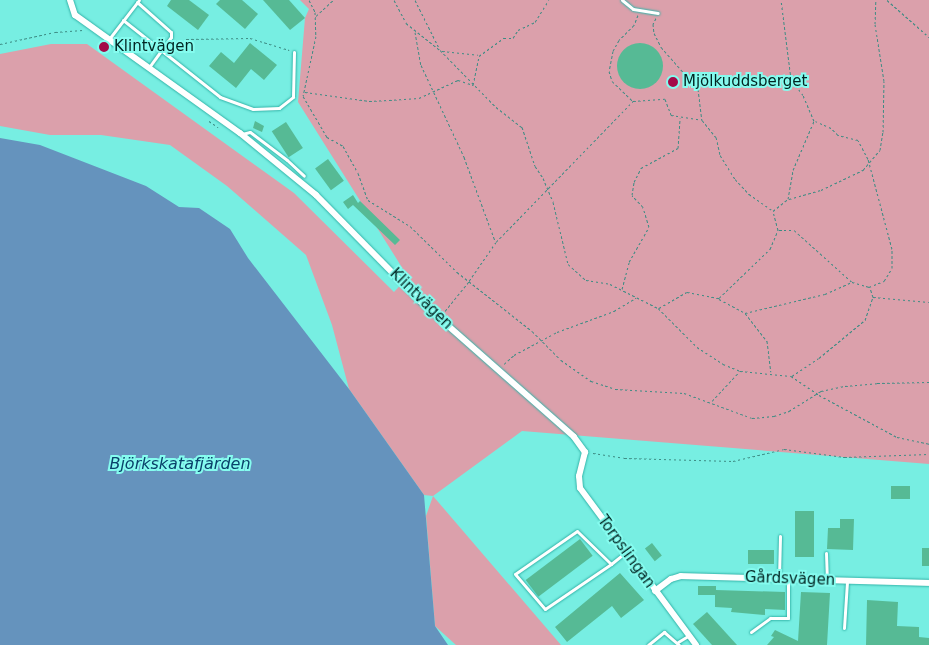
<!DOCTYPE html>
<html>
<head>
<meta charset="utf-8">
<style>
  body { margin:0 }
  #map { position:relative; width:929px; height:645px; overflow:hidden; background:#77eee2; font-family:"DejaVu Sans",sans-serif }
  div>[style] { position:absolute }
  .green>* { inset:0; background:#dba0ab }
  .water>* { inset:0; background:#6593bd }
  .building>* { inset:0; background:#56ba95; transform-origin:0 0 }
  .round { border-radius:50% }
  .path>* { height:1px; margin-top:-0.5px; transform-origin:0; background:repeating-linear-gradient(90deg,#3c8b83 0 2.5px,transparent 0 5px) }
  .roads { filter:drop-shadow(0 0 1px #33b4a9) drop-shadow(0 0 1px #33b4a9) }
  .lane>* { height:3px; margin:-1.5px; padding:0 1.5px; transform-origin:1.5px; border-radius:1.5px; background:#fff }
  .street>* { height:6px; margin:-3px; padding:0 3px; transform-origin:3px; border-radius:3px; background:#fff }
  .dots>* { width:14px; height:14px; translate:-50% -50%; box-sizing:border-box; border:2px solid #85fcef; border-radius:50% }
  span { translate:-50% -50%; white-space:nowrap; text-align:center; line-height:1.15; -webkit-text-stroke:4px #85fcef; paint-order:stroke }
  .poi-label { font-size:15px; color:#002421 }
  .left { translate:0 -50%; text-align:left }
  .street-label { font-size:15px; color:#002421 }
  .water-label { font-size:16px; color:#0a426a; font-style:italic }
</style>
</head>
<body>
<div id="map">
  <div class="green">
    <div style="clip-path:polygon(300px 0,929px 0,929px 464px,522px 431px,433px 496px,561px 645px,456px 645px,435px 626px,426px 516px,433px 496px,424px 495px,349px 389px,332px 325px,306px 255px,227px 186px,170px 145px,101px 135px,50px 135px,0 126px,0 54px,51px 44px,87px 44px,294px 193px,394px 292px,408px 277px,298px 102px,305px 18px,309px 9px)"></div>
  </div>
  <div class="water">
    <div style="clip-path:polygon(0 138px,40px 145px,146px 186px,179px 207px,199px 208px,230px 229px,248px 258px,349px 389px,424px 495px,435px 626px,448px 645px,0 645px)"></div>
  </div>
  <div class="building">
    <div style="clip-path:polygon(171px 0,189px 0,209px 15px,198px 30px,167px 6px)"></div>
    <div style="clip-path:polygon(220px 0,242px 0,258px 14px,245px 29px,216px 4px)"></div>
    <div style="clip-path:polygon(263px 0,289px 0,305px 18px,290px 30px)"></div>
    <div style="clip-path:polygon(250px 43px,277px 65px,264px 80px,251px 69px,236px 88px,209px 66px,221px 52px,234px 63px)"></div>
    <div class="round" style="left:617px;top:43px;width:46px;height:46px"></div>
    <div style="clip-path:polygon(255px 121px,264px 126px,262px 132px,253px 128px)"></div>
    <div style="left:286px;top:122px;width:31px;height:17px;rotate:57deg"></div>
    <div style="left:328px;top:159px;width:27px;height:16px;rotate:54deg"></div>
    <div style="clip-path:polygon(353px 195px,358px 203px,360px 201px,400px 240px,395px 245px,353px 205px,348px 209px,343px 202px)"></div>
    <div style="left:891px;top:486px;width:19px;height:13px"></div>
    <div style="left:795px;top:511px;width:19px;height:46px"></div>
    <div style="clip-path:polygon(840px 519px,854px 519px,853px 550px,827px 549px,828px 528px,840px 528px)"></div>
    <div style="left:580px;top:539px;width:21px;height:68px;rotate:53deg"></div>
    <div style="left:652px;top:543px;width:16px;height:9px;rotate:52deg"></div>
    <div style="left:922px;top:548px;width:7px;height:18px"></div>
    <div style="left:748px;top:550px;width:26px;height:14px"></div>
    <div style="clip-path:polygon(620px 573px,644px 600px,621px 618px,612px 606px,567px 642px,555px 627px)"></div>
    <div style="clip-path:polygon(698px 586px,716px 586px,716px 590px,785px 592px,785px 610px,765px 609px,765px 615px,731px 612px,732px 608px,715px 607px,715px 595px,698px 595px)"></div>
    <div style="clip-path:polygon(801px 592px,830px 593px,827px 645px,767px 645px,774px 637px,771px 636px,775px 630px,798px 641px)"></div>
    <div style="clip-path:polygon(867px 600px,898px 602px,897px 626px,919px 627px,919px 637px,929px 638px,929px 645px,866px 645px)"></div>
    <div style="clip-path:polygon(707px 612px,737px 645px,712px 645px,693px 624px)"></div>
  </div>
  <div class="path">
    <div style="left:309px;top:0;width:13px;rotate:63deg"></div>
    <div style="left:315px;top:12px;width:24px;rotate:88deg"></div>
    <div style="left:316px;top:36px;width:61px;rotate:102.2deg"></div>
    <div style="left:303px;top:96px;width:48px;rotate:59.7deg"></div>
    <div style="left:327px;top:137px;width:18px;rotate:29deg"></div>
    <div style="left:343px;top:146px;width:31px;rotate:61deg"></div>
    <div style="left:358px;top:173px;width:29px;rotate:70deg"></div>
    <div style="left:368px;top:200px;width:49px;rotate:31.8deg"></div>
    <div style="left:410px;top:226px;width:66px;rotate:44.4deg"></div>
    <div style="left:457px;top:272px;width:95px;rotate:38.2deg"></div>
    <div style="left:532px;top:331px;width:41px;rotate:45deg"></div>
    <div style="left:561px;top:360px;width:37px;rotate:35deg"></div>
    <div style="left:591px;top:381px;width:25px;rotate:18deg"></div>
    <div style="left:615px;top:389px;width:69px;rotate:3.3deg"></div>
    <div style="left:684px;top:393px;width:72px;rotate:20.2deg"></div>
    <div style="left:752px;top:418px;width:22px;rotate:-5deg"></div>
    <div style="left:774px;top:416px;width:16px;rotate:-18deg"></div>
    <div style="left:789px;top:411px;width:38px;rotate:-32deg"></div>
    <div style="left:821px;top:391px;width:25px;rotate:-12deg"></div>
    <div style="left:845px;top:386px;width:32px;rotate:-5deg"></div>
    <div style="left:877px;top:383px;width:52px;rotate:-1.1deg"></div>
    <div style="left:394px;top:0;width:26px;rotate:62deg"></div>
    <div style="left:406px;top:23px;width:43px;rotate:38.5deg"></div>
    <div style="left:440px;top:50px;width:80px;rotate:45.5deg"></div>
    <div style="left:496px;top:107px;width:33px;rotate:38deg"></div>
    <div style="left:522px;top:127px;width:41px;rotate:71.6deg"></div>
    <div style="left:535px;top:166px;width:14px;rotate:56deg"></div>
    <div style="left:543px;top:178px;width:26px;rotate:67deg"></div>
    <div style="left:553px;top:202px;width:64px;rotate:76.4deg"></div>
    <div style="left:568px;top:264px;width:24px;rotate:42deg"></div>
    <div style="left:586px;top:280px;width:24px;rotate:9deg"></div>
    <div style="left:610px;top:284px;width:54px;rotate:26.6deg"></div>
    <div style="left:658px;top:308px;width:55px;rotate:45deg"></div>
    <div style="left:697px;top:347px;width:31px;rotate:33deg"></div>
    <div style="left:723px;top:364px;width:18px;rotate:22deg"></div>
    <div style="left:740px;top:371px;width:51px;rotate:5.6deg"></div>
    <div style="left:791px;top:376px;width:34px;rotate:34deg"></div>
    <div style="left:819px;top:395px;width:89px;rotate:28.3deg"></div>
    <div style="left:897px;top:437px;width:33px;rotate:12deg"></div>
    <div style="left:415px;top:0;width:54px;rotate:63.4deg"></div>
    <div style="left:887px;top:0;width:56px;rotate:41.4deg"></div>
    <div style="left:638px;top:15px;width:11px;rotate:112deg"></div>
    <div style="left:634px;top:25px;width:21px;rotate:135deg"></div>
    <div style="left:619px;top:40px;width:13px;rotate:119deg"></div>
    <div style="left:613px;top:51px;width:20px;rotate:101deg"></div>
    <div style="left:609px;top:71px;width:10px;rotate:73deg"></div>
    <div style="left:612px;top:81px;width:29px;rotate:44deg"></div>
    <div style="left:633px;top:101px;width:32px;rotate:-4deg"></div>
    <div style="left:665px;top:99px;width:17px;rotate:69deg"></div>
    <div style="left:671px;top:115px;width:31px;rotate:9deg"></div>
    <div style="left:316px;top:16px;width:23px;rotate:-43deg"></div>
    <div style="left:656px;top:18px;width:7px;rotate:117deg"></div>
    <div style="left:653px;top:24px;width:9px;rotate:84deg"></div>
    <div style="left:654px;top:33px;width:16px;rotate:63deg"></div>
    <div style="left:661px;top:47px;width:56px;rotate:48.6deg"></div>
    <div style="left:698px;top:89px;width:31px;rotate:83deg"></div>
    <div style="left:702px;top:120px;width:22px;rotate:51deg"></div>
    <div style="left:716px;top:137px;width:18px;rotate:77deg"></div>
    <div style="left:720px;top:155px;width:28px;rotate:58deg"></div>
    <div style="left:735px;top:179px;width:21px;rotate:47deg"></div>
    <div style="left:749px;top:194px;width:28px;rotate:35deg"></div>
    <div style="left:415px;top:32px;width:34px;rotate:80deg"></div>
    <div style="left:421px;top:65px;width:102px;rotate:64.9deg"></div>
    <div style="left:464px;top:157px;width:90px;rotate:69.7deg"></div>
    <div style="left:186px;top:39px;width:64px;rotate:-0.9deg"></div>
    <div style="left:250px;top:38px;width:41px;rotate:17.1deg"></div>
    <div style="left:0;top:44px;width:56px;rotate:-12.3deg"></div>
    <div style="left:55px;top:32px;width:28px;rotate:-4deg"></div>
    <div style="left:442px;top:51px;width:36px;rotate:6deg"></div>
    <div style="left:305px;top:92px;width:65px;rotate:8deg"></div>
    <div style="left:369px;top:101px;width:20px;rotate:-3deg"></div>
    <div style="left:389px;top:100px;width:30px;rotate:-4deg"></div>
    <div style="left:419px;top:98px;width:43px;rotate:-24.8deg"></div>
    <div style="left:458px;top:80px;width:16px;rotate:18deg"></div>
    <div style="left:473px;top:85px;width:30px;rotate:-78deg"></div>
    <div style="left:479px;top:56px;width:31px;rotate:-36deg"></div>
    <div style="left:504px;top:38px;width:9px"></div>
    <div style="left:513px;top:38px;width:9px;rotate:-58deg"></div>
    <div style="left:518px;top:30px;width:19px;rotate:-25deg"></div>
    <div style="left:535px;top:22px;width:26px;rotate:-58deg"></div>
    <div style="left:209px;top:121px;width:11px;rotate:34deg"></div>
    <div style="left:789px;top:199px;width:33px;rotate:-16deg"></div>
    <div style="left:821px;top:190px;width:47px;rotate:-25.5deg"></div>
    <div style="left:863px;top:170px;width:26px;rotate:-50deg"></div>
    <div style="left:880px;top:150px;width:18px;rotate:-81deg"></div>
    <div style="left:883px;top:132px;width:51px;rotate:-88.9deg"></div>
    <div style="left:884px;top:81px;width:58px;rotate:-99deg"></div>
    <div style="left:875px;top:24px;width:24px;rotate:-88deg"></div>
    <div style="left:779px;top:230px;width:15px"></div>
    <div style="left:794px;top:230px;width:78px;rotate:41.9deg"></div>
    <div style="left:852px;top:282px;width:18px;rotate:16deg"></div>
    <div style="left:869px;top:287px;width:16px;rotate:-22deg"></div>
    <div style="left:884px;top:281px;width:15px;rotate:-58deg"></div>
    <div style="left:892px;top:268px;width:19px;rotate:-90deg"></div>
    <div style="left:892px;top:249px;width:93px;rotate:-104.9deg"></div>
    <div style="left:868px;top:159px;width:21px;rotate:-118deg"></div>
    <div style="left:858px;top:140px;width:21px;rotate:-166deg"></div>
    <div style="left:838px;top:135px;width:10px;rotate:-135deg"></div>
    <div style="left:831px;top:128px;width:17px;rotate:-156deg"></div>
    <div style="left:622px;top:289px;width:28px;rotate:-75deg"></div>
    <div style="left:629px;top:262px;width:40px;rotate:-60.3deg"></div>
    <div style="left:649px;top:227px;width:21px;rotate:-107deg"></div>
    <div style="left:643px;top:207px;width:16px;rotate:-133deg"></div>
    <div style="left:632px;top:195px;width:13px;rotate:-81deg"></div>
    <div style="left:634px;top:182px;width:16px;rotate:-63deg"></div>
    <div style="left:641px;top:168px;width:42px;rotate:-28.4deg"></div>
    <div style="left:678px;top:148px;width:30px;rotate:-86deg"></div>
    <div style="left:873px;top:297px;width:56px;rotate:5.1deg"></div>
    <div style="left:719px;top:299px;width:30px;rotate:28deg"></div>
    <div style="left:745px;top:313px;width:36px;rotate:52deg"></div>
    <div style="left:767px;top:341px;width:31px;rotate:83deg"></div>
    <div style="left:659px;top:308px;width:32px;rotate:-30deg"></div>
    <div style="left:687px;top:292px;width:33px;rotate:11deg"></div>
    <div style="left:719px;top:298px;width:71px;rotate:-43.9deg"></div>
    <div style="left:770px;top:249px;width:21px;rotate:-67deg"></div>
    <div style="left:778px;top:230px;width:20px;rotate:-105deg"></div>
    <div style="left:773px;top:211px;width:19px;rotate:-39deg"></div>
    <div style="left:788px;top:199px;width:29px;rotate:-80deg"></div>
    <div style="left:793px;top:170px;width:53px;rotate:-66.8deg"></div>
    <div style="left:814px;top:121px;width:28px;rotate:-113deg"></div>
    <div style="left:803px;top:95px;width:20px;rotate:-127deg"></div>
    <div style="left:791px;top:79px;width:80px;rotate:-97.2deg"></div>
    <div style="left:445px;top:311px;width:38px;rotate:-51deg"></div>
    <div style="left:469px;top:281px;width:47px;rotate:-55.3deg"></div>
    <div style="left:496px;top:242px;width:197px;rotate:-45.8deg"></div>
    <div style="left:745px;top:313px;width:82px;rotate:-13.4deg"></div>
    <div style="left:825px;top:294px;width:30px;rotate:-24deg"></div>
    <div style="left:504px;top:364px;width:13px;rotate:-42deg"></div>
    <div style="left:514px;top:355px;width:49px;rotate:-28.1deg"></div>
    <div style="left:557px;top:332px;width:61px;rotate:-20.2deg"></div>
    <div style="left:614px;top:311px;width:26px;rotate:-31deg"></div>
    <div style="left:792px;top:376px;width:32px;rotate:-34deg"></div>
    <div style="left:819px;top:358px;width:60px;rotate:-39.6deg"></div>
    <div style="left:865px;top:320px;width:24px;rotate:-71deg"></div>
    <div style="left:873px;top:297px;width:9px;rotate:-108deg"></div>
    <div style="left:712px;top:401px;width:41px;rotate:-47deg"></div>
    <div style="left:593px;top:453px;width:31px;rotate:9deg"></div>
    <div style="left:624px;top:458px;width:109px;rotate:1.6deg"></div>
    <div style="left:733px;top:461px;width:52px;rotate:-13.2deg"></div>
    <div style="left:784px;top:449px;width:61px;rotate:7.6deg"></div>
    <div style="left:844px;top:457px;width:85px;rotate:-2deg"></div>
  </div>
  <div class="roads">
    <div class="lane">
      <div style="left:622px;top:0;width:14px;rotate:39deg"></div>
      <div style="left:633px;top:9px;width:25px;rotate:9deg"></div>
      <div style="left:137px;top:2px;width:45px;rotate:41.4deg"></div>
      <div style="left:171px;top:32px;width:5px;rotate:90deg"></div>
      <div style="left:171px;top:37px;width:37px;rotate:126deg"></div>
      <div style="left:123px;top:20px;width:124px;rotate:38.4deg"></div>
      <div style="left:220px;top:97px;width:35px;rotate:20deg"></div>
      <div style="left:253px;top:109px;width:26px;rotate:-2deg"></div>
      <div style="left:279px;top:108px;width:18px;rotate:-38deg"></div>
      <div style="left:293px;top:97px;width:45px;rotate:-88.7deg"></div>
      <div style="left:109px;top:39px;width:49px;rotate:-52.4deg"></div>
      <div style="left:242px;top:134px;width:8px;rotate:-14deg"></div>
      <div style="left:250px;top:132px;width:46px;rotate:37.1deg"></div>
      <div style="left:287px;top:160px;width:23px;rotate:43deg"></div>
      <div style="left:826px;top:553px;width:26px;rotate:88deg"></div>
      <div style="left:611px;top:564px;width:47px;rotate:-135.9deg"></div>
      <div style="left:577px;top:531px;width:75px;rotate:145.3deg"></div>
      <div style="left:515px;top:574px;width:46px;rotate:49.4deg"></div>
      <div style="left:545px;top:609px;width:80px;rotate:-34.3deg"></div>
      <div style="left:611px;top:564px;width:19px;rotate:-39deg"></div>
      <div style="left:779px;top:578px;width:42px;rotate:-88.6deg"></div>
      <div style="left:844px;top:628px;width:47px;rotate:-86.3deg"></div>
      <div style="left:751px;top:632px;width:24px;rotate:-36deg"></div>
      <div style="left:770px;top:618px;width:18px"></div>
      <div style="left:788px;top:618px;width:39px;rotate:-90deg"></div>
      <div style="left:678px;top:642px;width:12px;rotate:-31deg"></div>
      <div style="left:648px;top:645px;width:21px;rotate:-39deg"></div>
      <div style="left:664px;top:632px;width:20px;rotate:41deg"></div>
    </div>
    <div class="street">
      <div style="left:70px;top:0;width:16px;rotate:72deg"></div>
      <div style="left:75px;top:15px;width:203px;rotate:35.6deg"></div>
      <div style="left:240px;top:133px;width:98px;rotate:39.2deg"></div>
      <div style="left:316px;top:195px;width:148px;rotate:45.5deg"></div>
      <div style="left:420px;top:301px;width:205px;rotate:41.4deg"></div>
      <div style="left:574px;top:437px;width:19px;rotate:54deg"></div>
      <div style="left:585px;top:452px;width:25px;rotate:104deg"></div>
      <div style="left:579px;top:476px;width:12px;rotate:85deg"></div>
      <div style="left:580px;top:488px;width:195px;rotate:53.5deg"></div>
      <div style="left:655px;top:591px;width:20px;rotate:-37deg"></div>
      <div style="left:671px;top:579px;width:10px;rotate:-17deg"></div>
      <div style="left:681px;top:576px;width:248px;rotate:1.6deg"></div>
    </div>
  </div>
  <div class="dots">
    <div style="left:104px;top:47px;background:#a30b49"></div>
    <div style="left:673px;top:82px;background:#a30b49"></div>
  </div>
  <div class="poi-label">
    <span class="left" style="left:114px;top:47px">Klintvägen</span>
    <span class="left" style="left:683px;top:82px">Mjölkuddsberget</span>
  </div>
  <div class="street-label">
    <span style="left:421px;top:299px;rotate:44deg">Klintvägen</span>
    <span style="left:626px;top:552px;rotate:54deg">Torpslingan</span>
    <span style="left:790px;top:579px;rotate:2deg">Gårdsvägen</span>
  </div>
  <div class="water-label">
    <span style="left:180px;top:464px">Björkskatafjärden</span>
  </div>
</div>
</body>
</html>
